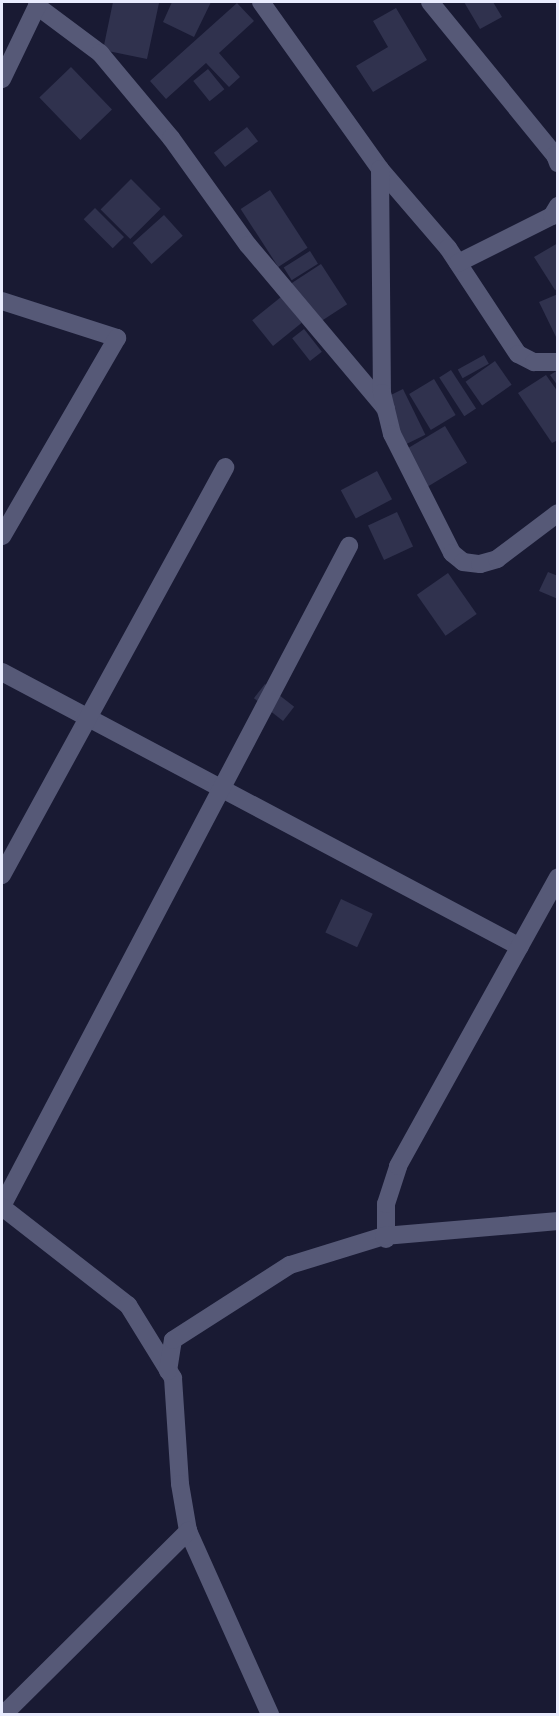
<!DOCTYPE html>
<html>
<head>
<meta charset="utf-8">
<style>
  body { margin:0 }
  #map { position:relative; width:559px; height:1716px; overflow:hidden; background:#191a33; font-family:"Libre Baskerville",serif }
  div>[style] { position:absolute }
  .building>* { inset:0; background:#30324e; transform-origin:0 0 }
  .minor>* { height:18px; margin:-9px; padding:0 9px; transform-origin:9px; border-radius:9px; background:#565977 }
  span { translate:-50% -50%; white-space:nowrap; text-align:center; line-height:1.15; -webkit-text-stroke:5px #060611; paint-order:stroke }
  .frame { position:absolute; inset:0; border:3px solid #e9ecfe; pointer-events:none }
</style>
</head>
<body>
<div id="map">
  <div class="building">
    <div style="clip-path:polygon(113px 2px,159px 3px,147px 59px,103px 50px)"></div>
    <div style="clip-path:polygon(172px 2px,211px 2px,194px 37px,163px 22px)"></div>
    <div style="clip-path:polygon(464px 2px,493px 2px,502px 17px,480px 29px)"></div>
    <div style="clip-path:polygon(237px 3px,254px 21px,219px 53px,240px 77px,229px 87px,206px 63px,166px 99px,150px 81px)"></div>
    <div style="clip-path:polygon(396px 8px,427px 60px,373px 92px,356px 66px,388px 47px,373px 21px)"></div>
    <div style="left:71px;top:67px;width:59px;height:44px;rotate:46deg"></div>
    <div style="left:208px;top:69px;width:26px;height:19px;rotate:51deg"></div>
    <div style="left:247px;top:127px;width:18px;height:42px;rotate:52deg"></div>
    <div style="left:131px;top:179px;width:42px;height:43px;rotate:45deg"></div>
    <div style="left:270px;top:190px;width:69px;height:35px;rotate:57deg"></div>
    <div style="left:95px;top:208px;width:41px;height:16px;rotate:45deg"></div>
    <div style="left:164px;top:215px;width:28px;height:42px;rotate:48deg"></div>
    <div style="clip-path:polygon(558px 243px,558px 289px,555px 290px,534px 257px)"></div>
    <div style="left:310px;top:251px;width:15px;height:31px;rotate:58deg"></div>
    <div style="left:321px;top:264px;width:48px;height:38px;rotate:57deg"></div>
    <div style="clip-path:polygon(558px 294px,558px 341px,539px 302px)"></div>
    <div style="left:281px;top:297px;width:33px;height:37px;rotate:51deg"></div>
    <div style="left:304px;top:329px;width:29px;height:15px;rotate:52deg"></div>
    <div style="left:484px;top:355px;width:10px;height:30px;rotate:61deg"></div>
    <div style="left:495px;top:361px;width:29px;height:36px;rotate:55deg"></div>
    <div style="left:451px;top:370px;width:46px;height:14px;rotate:57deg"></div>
    <div style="clip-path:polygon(558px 370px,558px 386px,550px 375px)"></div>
    <div style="clip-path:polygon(546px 375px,558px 392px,558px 440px,552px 443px,518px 393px)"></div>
    <div style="left:434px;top:379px;width:42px;height:29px;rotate:59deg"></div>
    <div style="left:403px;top:389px;width:51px;height:34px;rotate:64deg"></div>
    <div style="left:445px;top:426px;width:43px;height:55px;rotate:59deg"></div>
    <div style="left:377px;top:471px;width:32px;height:41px;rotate:62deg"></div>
    <div style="left:397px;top:512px;width:38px;height:32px;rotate:65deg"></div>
    <div style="clip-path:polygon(548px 572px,558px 576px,558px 599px,539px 591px)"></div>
    <div style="left:448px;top:573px;width:50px;height:38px;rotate:55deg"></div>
    <div style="left:265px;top:684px;width:37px;height:18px;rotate:38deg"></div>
    <div style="left:341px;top:899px;width:35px;height:37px;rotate:25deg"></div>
  </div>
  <div class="minor">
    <div style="left:261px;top:2px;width:205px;rotate:54.5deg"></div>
    <div style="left:380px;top:169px;width:104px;rotate:49.3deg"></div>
    <div style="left:448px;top:248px;width:127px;rotate:56.6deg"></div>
    <div style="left:518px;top:354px;width:18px;rotate:27deg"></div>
    <div style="left:534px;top:362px;width:24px"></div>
    <div style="left:430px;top:2px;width:198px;rotate:50.8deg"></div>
    <div style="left:555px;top:155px;width:9px;rotate:69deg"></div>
    <div style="left:37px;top:6px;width:79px;rotate:36.7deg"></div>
    <div style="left:100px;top:53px;width:111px;rotate:50.1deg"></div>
    <div style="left:171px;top:138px;width:132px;rotate:54.3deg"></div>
    <div style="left:248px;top:245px;width:214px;rotate:49.9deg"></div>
    <div style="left:2px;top:79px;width:85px;rotate:-64.3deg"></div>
    <div style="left:380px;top:169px;width:224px;rotate:89.5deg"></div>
    <div style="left:382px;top:393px;width:42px;rotate:76.3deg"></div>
    <div style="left:392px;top:434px;width:133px;rotate:63.2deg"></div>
    <div style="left:452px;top:553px;width:14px;rotate:39deg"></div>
    <div style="left:463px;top:562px;width:17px;rotate:7deg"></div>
    <div style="left:480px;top:564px;width:18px;rotate:-16deg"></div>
    <div style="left:497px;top:559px;width:76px;rotate:-37deg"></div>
    <div style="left:458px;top:263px;width:105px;rotate:-26.6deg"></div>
    <div style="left:552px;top:216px;width:12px;rotate:-59deg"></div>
    <div style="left:2px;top:301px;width:121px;rotate:17.8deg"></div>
    <div style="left:117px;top:338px;width:229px;rotate:120.1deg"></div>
    <div style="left:2px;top:672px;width:586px;rotate:27.96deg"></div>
    <div style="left:2px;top:875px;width:465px;rotate:-61.3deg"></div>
    <div style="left:2px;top:1206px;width:746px;rotate:-62.27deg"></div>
    <div style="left:2px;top:1207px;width:160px;rotate:37.9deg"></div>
    <div style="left:128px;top:1305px;width:86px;rotate:58.3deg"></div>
    <div style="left:173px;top:1378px;width:106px;rotate:86.2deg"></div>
    <div style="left:180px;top:1484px;width:48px;rotate:80.3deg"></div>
    <div style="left:188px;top:1531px;width:201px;rotate:65.9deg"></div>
    <div style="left:386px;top:1239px;width:35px;rotate:-90deg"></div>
    <div style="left:386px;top:1204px;width:40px;rotate:-72deg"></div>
    <div style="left:398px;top:1166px;width:330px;rotate:-61deg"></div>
    <div style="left:168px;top:1371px;width:31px;rotate:-81deg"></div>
    <div style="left:173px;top:1340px;width:139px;rotate:-32.7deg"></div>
    <div style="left:290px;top:1265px;width:98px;rotate:-17.1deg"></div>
    <div style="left:384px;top:1236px;width:175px;rotate:-4.9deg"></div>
    <div style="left:4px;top:1714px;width:260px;rotate:-44.8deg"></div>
  </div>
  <div class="frame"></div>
</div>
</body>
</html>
